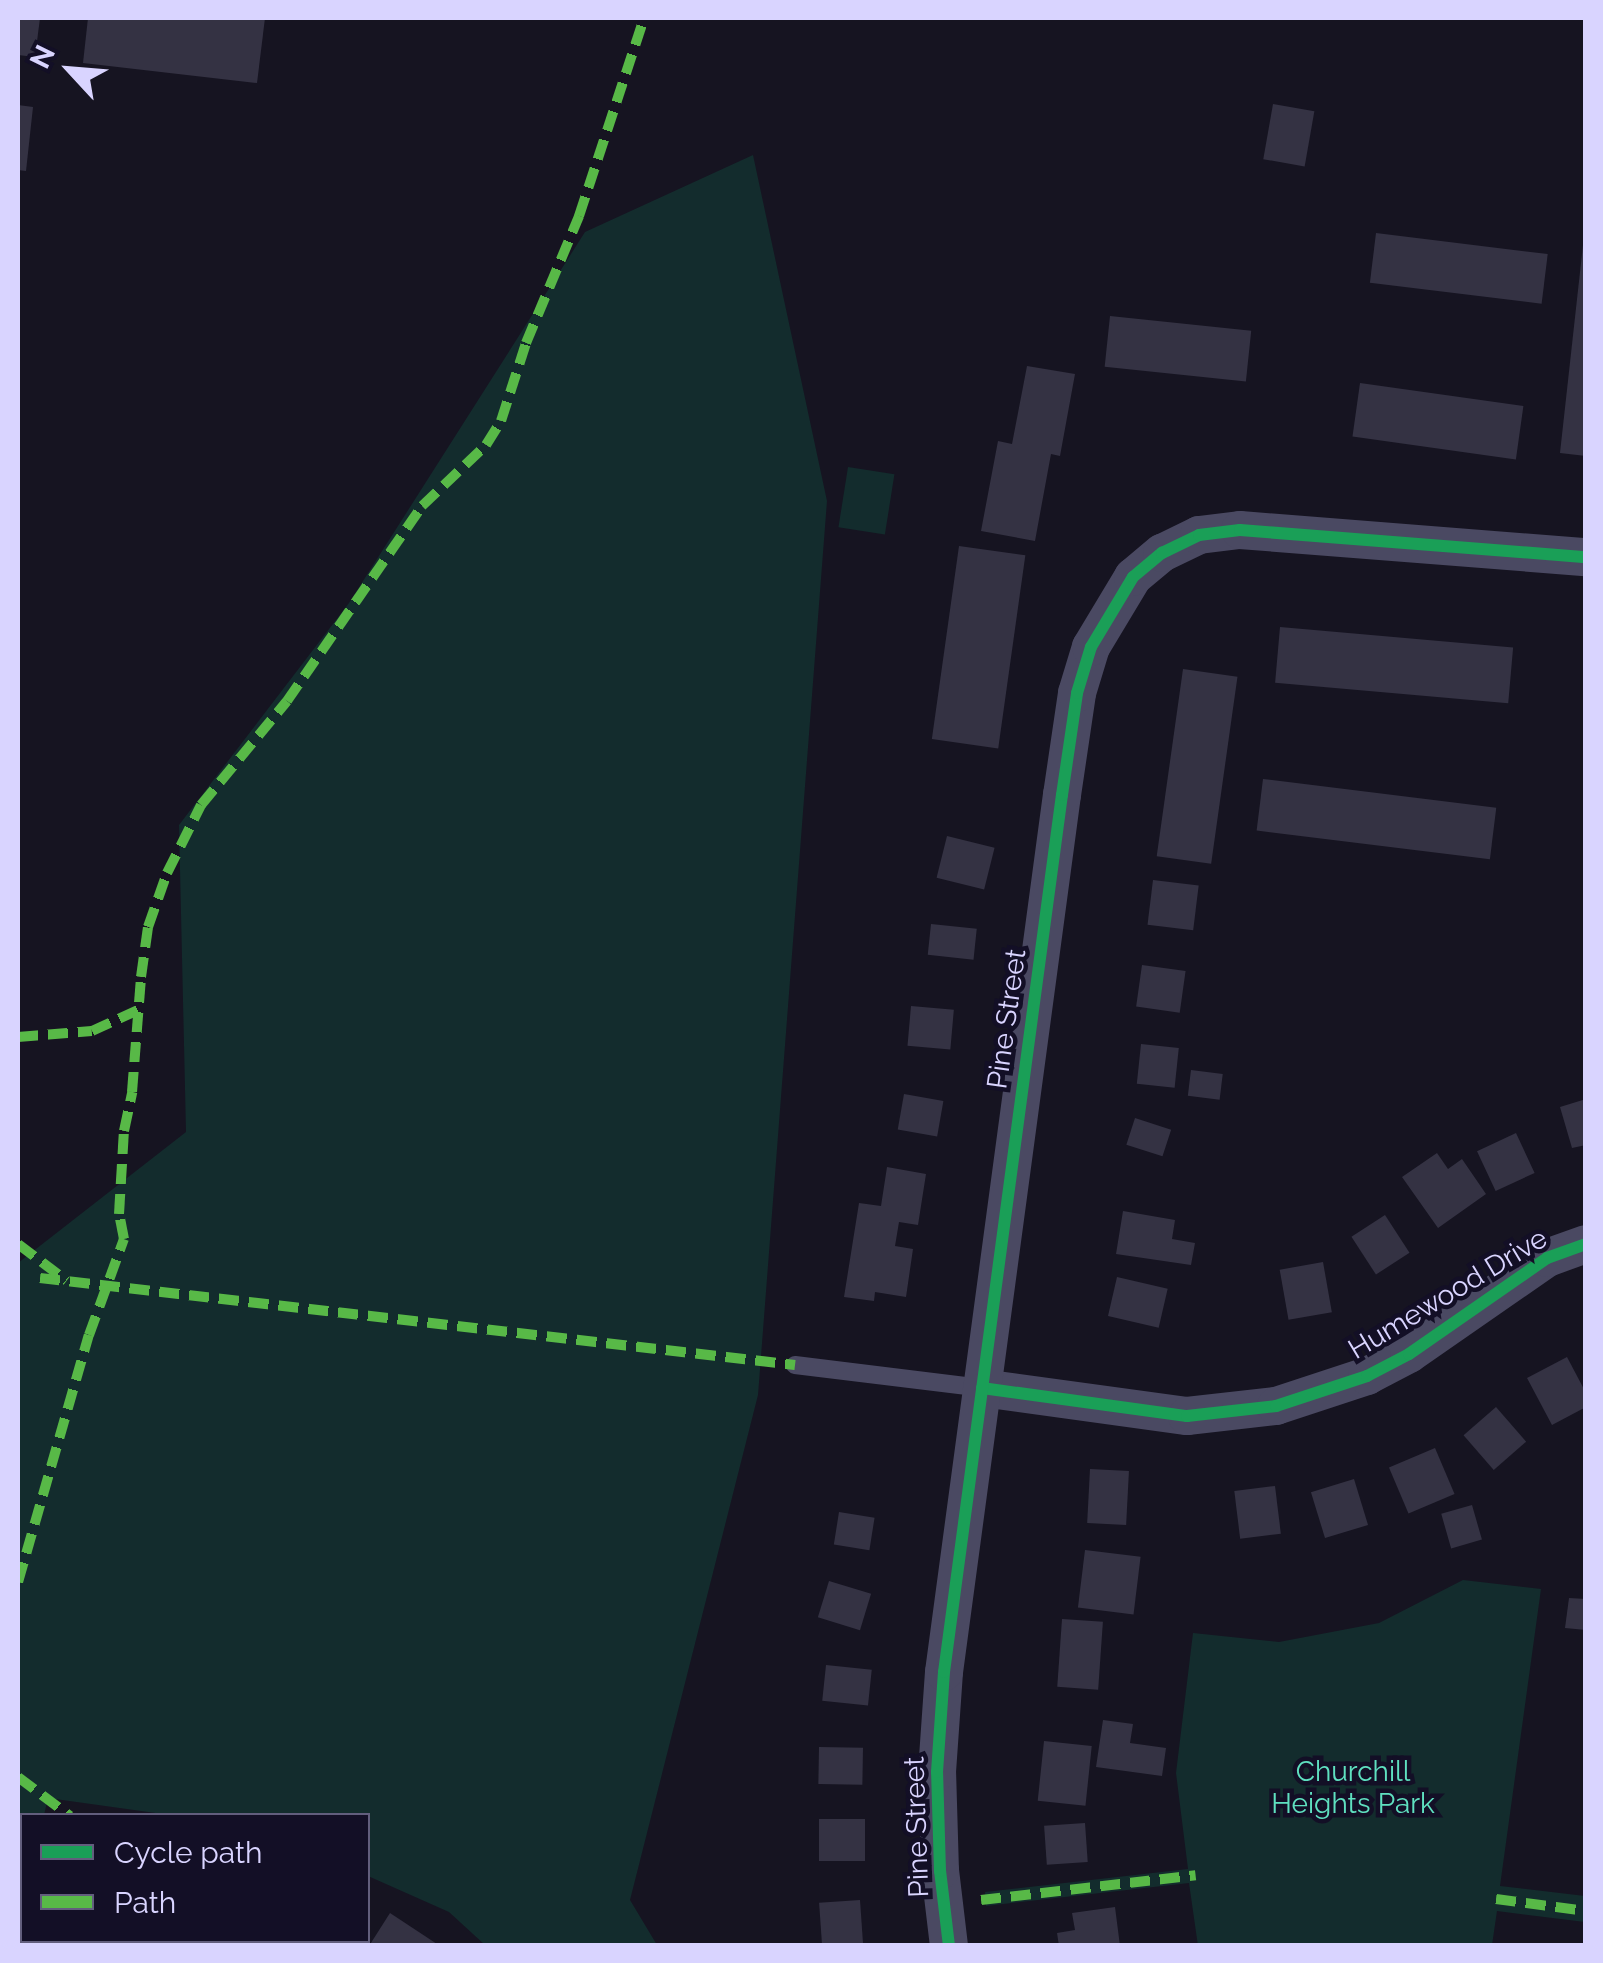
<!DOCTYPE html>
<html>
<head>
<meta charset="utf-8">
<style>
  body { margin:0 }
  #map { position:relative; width:1603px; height:1963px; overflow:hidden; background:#161421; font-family:Raleway,sans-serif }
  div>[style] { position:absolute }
  .green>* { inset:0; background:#132c2d; transform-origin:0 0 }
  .building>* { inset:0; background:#343243; transform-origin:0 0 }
  .service>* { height:18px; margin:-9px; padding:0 9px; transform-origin:9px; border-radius:9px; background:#4a4962 }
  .minor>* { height:38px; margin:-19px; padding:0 19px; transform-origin:19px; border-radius:19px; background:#4a4962 }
  .quiet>* { height:10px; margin-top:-5px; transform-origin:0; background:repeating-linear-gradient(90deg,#58b947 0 20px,transparent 0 30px) }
  .cycleway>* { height:12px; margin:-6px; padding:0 6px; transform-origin:6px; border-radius:6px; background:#1a9f57 }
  span { translate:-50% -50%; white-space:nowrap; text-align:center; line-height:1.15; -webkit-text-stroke:9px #130f26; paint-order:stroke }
  .street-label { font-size:28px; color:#d9d4ff }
  .park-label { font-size:28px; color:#5fe0c0 }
  .frame { position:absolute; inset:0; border:20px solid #d9d4ff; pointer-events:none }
  .legend { position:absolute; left:20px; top:1813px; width:350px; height:130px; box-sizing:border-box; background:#130f26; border:2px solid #625e7d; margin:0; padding:12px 18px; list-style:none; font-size:30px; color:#d9d4ff }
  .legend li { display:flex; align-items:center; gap:20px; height:50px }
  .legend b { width:50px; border:2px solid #625e7d }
  .north { position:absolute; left:20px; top:20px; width:100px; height:100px; -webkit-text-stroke:8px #130f26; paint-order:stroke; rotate:296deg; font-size:28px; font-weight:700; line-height:40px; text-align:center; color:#d9d4ff }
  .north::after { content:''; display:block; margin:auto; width:35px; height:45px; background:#d9d4ff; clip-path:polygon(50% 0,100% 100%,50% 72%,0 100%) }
</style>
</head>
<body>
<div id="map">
  <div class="green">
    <div style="clip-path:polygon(753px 155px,827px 501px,758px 1395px,630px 1900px,657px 1945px,485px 1945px,449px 1912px,368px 1876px,368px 1816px,177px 1816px,48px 1798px,44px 1815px,22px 1816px,22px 1940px,26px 1941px,26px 1945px,18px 1945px,18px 1263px,186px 1132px,179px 825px,349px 603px,585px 232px)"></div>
    <div style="left:848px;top:467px;width:47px;height:61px;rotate:9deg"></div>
    <div style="clip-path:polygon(1463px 1580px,1541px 1589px,1500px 1886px,1585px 1896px,1585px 1922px,1497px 1911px,1492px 1945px,1198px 1946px,1189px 1883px,986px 1906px,985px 1892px,1188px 1869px,1176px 1773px,1193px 1633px,1279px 1642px,1379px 1623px)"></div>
  </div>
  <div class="building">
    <div style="clip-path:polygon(18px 18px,40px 18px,35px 57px,18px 55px)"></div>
    <div style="clip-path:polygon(88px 18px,265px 18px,257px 83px,83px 63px)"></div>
    <div style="left:1273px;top:104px;width:42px;height:56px;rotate:10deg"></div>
    <div style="clip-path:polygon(18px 105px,33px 107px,26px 171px,18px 170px)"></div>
    <div style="left:1376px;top:233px;width:173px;height:50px;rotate:7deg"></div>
    <div style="clip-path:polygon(1583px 245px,1586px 245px,1586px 456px,1560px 453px)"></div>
    <div style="left:1110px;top:316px;width:142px;height:51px;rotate:6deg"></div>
    <div style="clip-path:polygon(1027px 366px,1075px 374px,1060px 456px,1051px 454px,1035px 541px,981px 531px,998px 441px,1012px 444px)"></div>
    <div style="left:1360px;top:383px;width:165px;height:54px;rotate:8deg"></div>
    <div style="left:959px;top:546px;width:67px;height:195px;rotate:8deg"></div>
    <div style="left:1280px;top:627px;width:234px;height:56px;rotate:5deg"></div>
    <div style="left:1183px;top:669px;width:55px;height:189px;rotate:8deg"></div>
    <div style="left:1263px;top:779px;width:235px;height:52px;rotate:7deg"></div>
    <div style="left:947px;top:836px;width:49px;height:43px;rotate:14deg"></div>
    <div style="left:1153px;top:880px;width:46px;height:45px;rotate:7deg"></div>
    <div style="left:931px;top:924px;width:46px;height:31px;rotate:6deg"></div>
    <div style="left:1142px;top:965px;width:44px;height:42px;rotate:8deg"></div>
    <div style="left:911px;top:1006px;width:43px;height:40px;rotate:5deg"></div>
    <div style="left:1141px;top:1044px;width:38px;height:40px;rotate:6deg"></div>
    <div style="left:1191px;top:1070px;width:32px;height:26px;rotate:7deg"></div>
    <div style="left:904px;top:1094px;width:40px;height:36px;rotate:10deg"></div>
    <div style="clip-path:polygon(1586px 1099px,1586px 1145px,1572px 1148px,1560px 1107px)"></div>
    <div style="left:1135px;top:1118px;width:38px;height:28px;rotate:18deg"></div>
    <div style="left:1516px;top:1133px;width:44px;height:43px;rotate:65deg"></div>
    <div style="clip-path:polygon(1437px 1153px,1448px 1169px,1462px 1159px,1486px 1194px,1438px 1228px,1402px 1177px)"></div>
    <div style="clip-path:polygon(887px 1167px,926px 1174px,918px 1225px,899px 1222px,895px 1246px,913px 1249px,906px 1297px,875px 1292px,874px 1301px,844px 1297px,859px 1203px,881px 1206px)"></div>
    <div style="clip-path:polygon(1123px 1211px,1175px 1220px,1172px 1239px,1195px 1243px,1191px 1265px,1116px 1254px)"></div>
    <div style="left:1385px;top:1215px;width:45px;height:40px;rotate:57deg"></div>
    <div style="left:1323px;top:1262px;width:51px;height:44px;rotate:80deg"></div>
    <div style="left:1117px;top:1277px;width:52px;height:40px;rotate:13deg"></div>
    <div style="clip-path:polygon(1567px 1357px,1586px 1393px,1586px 1407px,1552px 1425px,1527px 1378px)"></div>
    <div style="left:1496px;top:1407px;width:46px;height:43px;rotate:49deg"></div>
    <div style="left:1435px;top:1448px;width:50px;height:50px;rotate:67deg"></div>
    <div style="left:1090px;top:1469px;width:39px;height:54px;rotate:3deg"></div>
    <div style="left:1354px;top:1479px;width:48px;height:45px;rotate:73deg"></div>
    <div style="left:1275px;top:1486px;width:48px;height:41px;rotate:83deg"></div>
    <div style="left:1472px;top:1505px;width:36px;height:32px;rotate:74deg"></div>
    <div style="left:839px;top:1512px;width:36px;height:33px;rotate:9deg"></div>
    <div style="left:1085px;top:1550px;width:56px;height:58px;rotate:7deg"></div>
    <div style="left:829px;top:1581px;width:44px;height:38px;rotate:17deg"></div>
    <div style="clip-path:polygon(1569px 1598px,1586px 1599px,1586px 1630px,1565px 1628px)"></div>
    <div style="left:1062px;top:1619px;width:41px;height:68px;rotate:4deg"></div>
    <div style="left:826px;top:1665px;width:46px;height:36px;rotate:6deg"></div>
    <div style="clip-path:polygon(1103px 1720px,1133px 1724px,1130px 1743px,1166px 1748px,1162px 1776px,1096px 1767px)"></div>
    <div style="left:1044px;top:1741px;width:48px;height:60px;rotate:6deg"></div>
    <div style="left:819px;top:1747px;width:44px;height:37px;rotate:1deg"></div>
    <div style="left:819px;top:1819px;width:46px;height:42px"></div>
    <div style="left:1085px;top:1823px;width:39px;height:41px;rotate:86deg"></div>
    <div style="left:860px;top:1900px;width:43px;height:41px;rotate:86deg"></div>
    <div style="clip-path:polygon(1115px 1907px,1120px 1946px,1059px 1946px,1057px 1933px,1075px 1930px,1072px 1913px)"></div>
    <div style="clip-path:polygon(390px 1913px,440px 1946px,369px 1946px)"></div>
  </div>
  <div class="service">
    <div style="left:795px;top:1365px;width:188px;rotate:7deg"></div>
  </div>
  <div class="minor">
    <div style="left:982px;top:1388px;width:207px;rotate:7.8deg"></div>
    <div style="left:1187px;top:1416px;width:90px;rotate:-6.4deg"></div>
    <div style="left:1276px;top:1406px;width:96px;rotate:-18.2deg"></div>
    <div style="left:1367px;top:1376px;width:47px;rotate:-27.6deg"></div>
    <div style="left:1409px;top:1354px;width:168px;rotate:-34.8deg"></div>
    <div style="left:1547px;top:1258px;width:41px;rotate:-19.7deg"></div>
    <div style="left:949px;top:1946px;width:76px;rotate:-96.8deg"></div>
    <div style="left:940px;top:1871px;width:99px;rotate:-91.7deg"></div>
    <div style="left:937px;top:1772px;width:100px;rotate:-86deg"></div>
    <div style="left:944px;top:1672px;width:885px;rotate:-82.34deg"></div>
    <div style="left:1062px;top:795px;width:103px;rotate:-81.6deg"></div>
    <div style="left:1077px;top:693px;width:48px;rotate:-73.1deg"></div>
    <div style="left:1091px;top:647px;width:82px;rotate:-59deg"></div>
    <div style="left:1133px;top:577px;width:38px;rotate:-40deg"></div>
    <div style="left:1162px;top:553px;width:41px;rotate:-25.9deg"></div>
    <div style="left:1199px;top:535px;width:41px;rotate:-7deg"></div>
    <div style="left:1240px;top:530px;width:347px;rotate:4.5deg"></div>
  </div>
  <div class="quiet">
    <div style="left:18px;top:1037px;width:74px;rotate:-4.6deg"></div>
    <div style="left:92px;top:1031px;width:51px;rotate:-24.5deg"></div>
    <div style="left:18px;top:1244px;width:61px;rotate:37.1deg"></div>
    <div style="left:40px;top:1278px;width:760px;rotate:6.57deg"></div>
    <div style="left:18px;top:1582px;width:257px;rotate:-74deg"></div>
    <div style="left:89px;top:1335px;width:102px;rotate:-70deg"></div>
    <div style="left:124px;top:1239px;width:25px;rotate:-101deg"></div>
    <div style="left:119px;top:1214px;width:83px;rotate:-86.6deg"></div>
    <div style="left:124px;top:1131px;width:40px;rotate:-78deg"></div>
    <div style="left:132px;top:1092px;width:115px;rotate:-85.5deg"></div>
    <div style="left:141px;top:977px;width:50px;rotate:-82deg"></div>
    <div style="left:148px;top:927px;width:57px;rotate:-70.6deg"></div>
    <div style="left:167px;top:873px;width:76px;rotate:-63.4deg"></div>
    <div style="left:201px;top:805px;width:135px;rotate:-50.4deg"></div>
    <div style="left:287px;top:701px;width:237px;rotate:-55.3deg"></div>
    <div style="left:422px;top:506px;width:88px;rotate:-43.6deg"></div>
    <div style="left:486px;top:445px;width:28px;rotate:-58deg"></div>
    <div style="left:501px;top:421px;width:82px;rotate:-72.2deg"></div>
    <div style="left:526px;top:343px;width:138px;rotate:-67.3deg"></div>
    <div style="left:579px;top:216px;width:208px;rotate:-71.8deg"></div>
    <div style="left:18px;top:1777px;width:65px;rotate:36.9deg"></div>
    <div style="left:1496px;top:1899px;width:91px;rotate:7.6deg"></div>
    <div style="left:981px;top:1900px;width:216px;rotate:-6.6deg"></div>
    <div style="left:160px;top:1940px;width:7px;rotate:56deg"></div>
  </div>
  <div class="cycleway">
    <div style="left:982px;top:1388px;width:207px;rotate:7.8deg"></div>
    <div style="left:1187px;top:1416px;width:90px;rotate:-6.4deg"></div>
    <div style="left:1276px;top:1406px;width:96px;rotate:-18.2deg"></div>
    <div style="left:1367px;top:1376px;width:47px;rotate:-27.6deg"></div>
    <div style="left:1409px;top:1354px;width:168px;rotate:-34.8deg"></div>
    <div style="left:1547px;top:1258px;width:41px;rotate:-19.7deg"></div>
    <div style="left:949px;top:1946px;width:76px;rotate:-96.8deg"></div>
    <div style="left:940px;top:1871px;width:99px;rotate:-91.7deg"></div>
    <div style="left:937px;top:1772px;width:100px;rotate:-86deg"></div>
    <div style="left:944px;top:1672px;width:885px;rotate:-82.34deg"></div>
    <div style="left:1062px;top:795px;width:103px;rotate:-81.6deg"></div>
    <div style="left:1077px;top:693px;width:48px;rotate:-73.1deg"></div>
    <div style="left:1091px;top:647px;width:82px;rotate:-59deg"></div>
    <div style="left:1133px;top:577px;width:38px;rotate:-40deg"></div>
    <div style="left:1162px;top:553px;width:41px;rotate:-25.9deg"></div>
    <div style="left:1199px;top:535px;width:41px;rotate:-7deg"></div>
    <div style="left:1240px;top:530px;width:347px;rotate:4.5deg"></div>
  </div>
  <div class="street-label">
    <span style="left:1007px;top:1019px;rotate:-82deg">Pine Street</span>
    <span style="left:1448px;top:1294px;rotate:-31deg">Humewood Drive</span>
    <span style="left:917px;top:1827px;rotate:-92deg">Pine Street</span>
  </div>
  <div class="park-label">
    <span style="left:1353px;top:1788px">Churchill<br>Heights Park</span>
  </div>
  <div class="frame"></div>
  <ul class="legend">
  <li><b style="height:12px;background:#1a9f57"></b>Cycle path</li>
  <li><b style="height:12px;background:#58b947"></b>Path</li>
  </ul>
  <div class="north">N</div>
</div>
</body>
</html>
